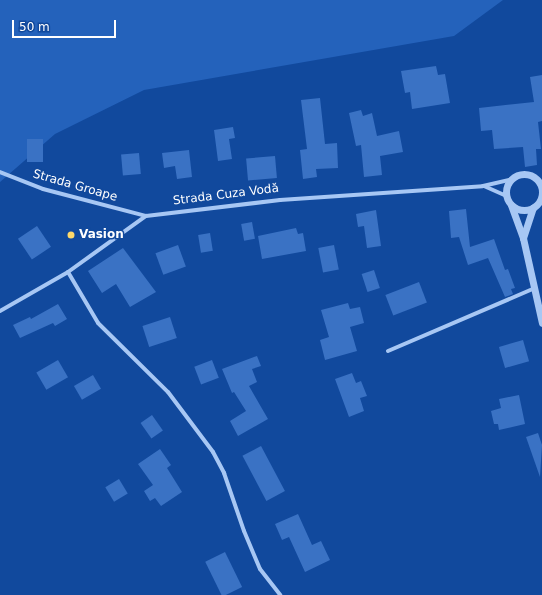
<!DOCTYPE html>
<html>
<head>
<meta charset="utf-8">
<style>
  body { margin:0 }
  #map { position:relative; width:542px; height:595px; overflow:hidden; background:#11499d; font-family:"DejaVu Sans",sans-serif }
  div>[style] { position:absolute }
  .green>* { inset:0; background:#2462bb }
  .building>* { inset:0; background:#3a72c4; transform-origin:0 0 }
  .minor>* { height:4px; margin:-2px; padding:0 2px; transform-origin:2px; border-radius:2px; background:#a7c7f4 }
  .tertiary>* { height:7px; margin:-3.5px; padding:0 3.5px; transform-origin:3.5px; border-radius:3.5px; background:#a7c7f4 }
  .tertiary>.ring { margin:-3.5px; padding:0; box-sizing:content-box; background:none; border:7px solid #a7c7f4; border-radius:50% }
  .dots>* { width:11px; height:11px; translate:-50% -50%; box-sizing:border-box; border:2px solid #11499d; border-radius:50% }
  span { translate:-50% -50%; white-space:nowrap; text-align:center; line-height:1.15; -webkit-text-stroke:3px #11499d; paint-order:stroke }
  .street-label { font-size:12px; color:#fff }
  .poi-label { font-size:12px; color:#fff; font-weight:700 }
  .left { translate:0 -50%; text-align:left }
  .scale { position:absolute; left:12px; top:20px; width:104px; height:18px; box-sizing:border-box; border:2px solid #fff; border-top:0; padding-left:5px; font-size:12px; line-height:14px; white-space:nowrap; color:#fff; -webkit-text-stroke:3px #11499d; paint-order:stroke }
</style>
</head>
<body>
<div id="map">
  <div class="green">
    <div style="clip-path:polygon(0 0,503px 0,454px 36px,144px 90px,55px 134px,0 182px)"></div>
  </div>
  <div class="building">
    <div style="clip-path:polygon(436px 66px,438px 75px,445px 74px,450px 103px,412px 109px,410px 92px,405px 93px,401px 71px)"></div>
    <div style="clip-path:polygon(542px 75px,542px 121px,538px 122px,541px 149px,536px 149px,537px 165px,525px 167px,523px 147px,494px 149px,492px 130px,481px 131px,479px 108px,534px 102px,530px 77px)"></div>
    <div style="clip-path:polygon(320px 98px,325px 144px,337px 143px,338px 168px,316px 169px,317px 177px,303px 179px,300px 150px,307px 149px,301px 100px)"></div>
    <div style="clip-path:polygon(361px 110px,363px 116px,372px 113px,377px 136px,399px 131px,403px 152px,380px 156px,382px 175px,364px 177px,361px 145px,356px 146px,349px 113px)"></div>
    <div style="clip-path:polygon(233px 127px,235px 138px,229px 139px,232px 159px,218px 161px,214px 130px)"></div>
    <div style="left:27px;top:139px;width:16px;height:23px"></div>
    <div style="clip-path:polygon(189px 150px,192px 177px,177px 179px,175px 166px,164px 168px,162px 153px)"></div>
    <div style="left:139px;top:153px;width:21px;height:18px;rotate:85deg"></div>
    <div style="left:275px;top:156px;width:22px;height:29px;rotate:85deg"></div>
    <div style="clip-path:polygon(466px 209px,470px 247px,494px 239px,505px 270px,508px 269px,515px 288px,511px 289px,513px 294px,505px 297px,488px 258px,468px 265px,459px 237px,451px 238px,449px 211px)"></div>
    <div style="clip-path:polygon(376px 210px,381px 246px,367px 248px,364px 226px,358px 227px,356px 214px)"></div>
    <div style="left:252px;top:222px;width:17px;height:11px;rotate:80deg"></div>
    <div style="left:37px;top:226px;width:25px;height:23px;rotate:56deg"></div>
    <div style="clip-path:polygon(296px 228px,298px 234px,303px 233px,306px 251px,262px 259px,258px 236px)"></div>
    <div style="left:210px;top:233px;width:18px;height:12px;rotate:81deg"></div>
    <div style="left:178px;top:245px;width:23px;height:24px;rotate:70deg"></div>
    <div style="left:334px;top:245px;width:25px;height:16px;rotate:79deg"></div>
    <div style="clip-path:polygon(123px 248px,156px 292px,130px 307px,116px 284px,102px 293px,88px 271px)"></div>
    <div style="left:374px;top:270px;width:19px;height:13px;rotate:72deg"></div>
    <div style="left:419px;top:282px;width:22px;height:36px;rotate:69deg"></div>
    <div style="clip-path:polygon(348px 303px,350px 309px,360px 307px,364px 323px,350px 327px,357px 351px,325px 360px,320px 340px,329px 337px,321px 310px)"></div>
    <div style="clip-path:polygon(58px 304px,67px 319px,55px 326px,53px 323px,20px 338px,13px 325px,30px 317px,31px 319px)"></div>
    <div style="left:170px;top:317px;width:22px;height:29px;rotate:72deg"></div>
    <div style="left:523px;top:340px;width:22px;height:25px;rotate:74deg"></div>
    <div style="clip-path:polygon(257px 356px,261px 366px,252px 369px,257px 382px,249px 386px,268px 419px,238px 436px,230px 421px,246px 411px,234px 392px,232px 393px,222px 369px)"></div>
    <div style="left:58px;top:360px;width:20px;height:25px;rotate:60deg"></div>
    <div style="left:212px;top:360px;width:19px;height:19px;rotate:69deg"></div>
    <div style="clip-path:polygon(352px 373px,356px 383px,361px 381px,367px 396px,360px 398px,364px 411px,349px 417px,335px 379px)"></div>
    <div style="left:93px;top:375px;width:16px;height:22px;rotate:60deg"></div>
    <div style="clip-path:polygon(519px 395px,525px 424px,499px 430px,498px 424px,494px 424px,491px 411px,501px 408px,499px 399px)"></div>
    <div style="left:152px;top:415px;width:19px;height:14px;rotate:55deg"></div>
    <div style="clip-path:polygon(538px 433px,542px 445px,540px 477px,526px 437px)"></div>
    <div style="left:261px;top:446px;width:51px;height:21px;rotate:62deg"></div>
    <div style="clip-path:polygon(160px 449px,171px 465px,167px 468px,182px 492px,161px 506px,155px 498px,150px 501px,144px 491px,153px 485px,138px 464px)"></div>
    <div style="left:119px;top:479px;width:17px;height:16px;rotate:59deg"></div>
    <div style="clip-path:polygon(298px 514px,312px 545px,321px 541px,330px 560px,305px 572px,289px 537px,282px 540px,275px 524px)"></div>
    <div style="left:225px;top:552px;width:39px;height:22px;rotate:64deg"></div>
  </div>
  <div class="minor">
    <div style="left:0;top:172px;width:46px;rotate:21.6deg"></div>
    <div style="left:43px;top:189px;width:106px;rotate:14.7deg"></div>
    <div style="left:484px;top:186px;width:24px;rotate:24deg"></div>
    <div style="left:68px;top:272px;width:59px;rotate:59.5deg"></div>
    <div style="left:98px;top:323px;width:98px;rotate:44.6deg"></div>
    <div style="left:168px;top:392px;width:75px;rotate:53.1deg"></div>
    <div style="left:213px;top:452px;width:24px;rotate:62deg"></div>
    <div style="left:224px;top:473px;width:61px;rotate:71deg"></div>
    <div style="left:244px;top:531px;width:41px;rotate:67.2deg"></div>
    <div style="left:260px;top:569px;width:33px;rotate:52deg"></div>
    <div style="left:0;top:311px;width:78px;rotate:-29.8deg"></div>
    <div style="left:68px;top:272px;width:96px;rotate:-35.7deg"></div>
    <div style="left:146px;top:216px;width:135px;rotate:-6.8deg"></div>
    <div style="left:280px;top:200px;width:203px;rotate:-3.9deg"></div>
    <div style="left:483px;top:186px;width:28px;rotate:-13deg"></div>
    <div style="left:388px;top:351px;width:158px;rotate:-23.2deg"></div>
  </div>
  <div class="tertiary">
    <div class="ring" style="left:506px;top:174px;width:29px;height:29px"></div>
    <div style="left:511px;top:205px;width:35px;rotate:70deg"></div>
    <div style="left:523px;top:238px;width:87px;rotate:77.4deg"></div>
    <div style="left:523px;top:238px;width:32px;rotate:-72deg"></div>
  </div>
  <div class="dots">
    <div style="left:71px;top:235px;background:#ffd96a"></div>
  </div>
  <div class="street-label">
    <span style="left:75px;top:186px;rotate:16deg">Strada Groape</span>
    <span style="left:226px;top:195px;rotate:-7deg">Strada Cuza Vodă</span>
  </div>
  <div class="poi-label">
    <span class="left" style="left:79px;top:235px">Vasion</span>
  </div>
  <div class="scale">50 m</div>
</div>
</body>
</html>
